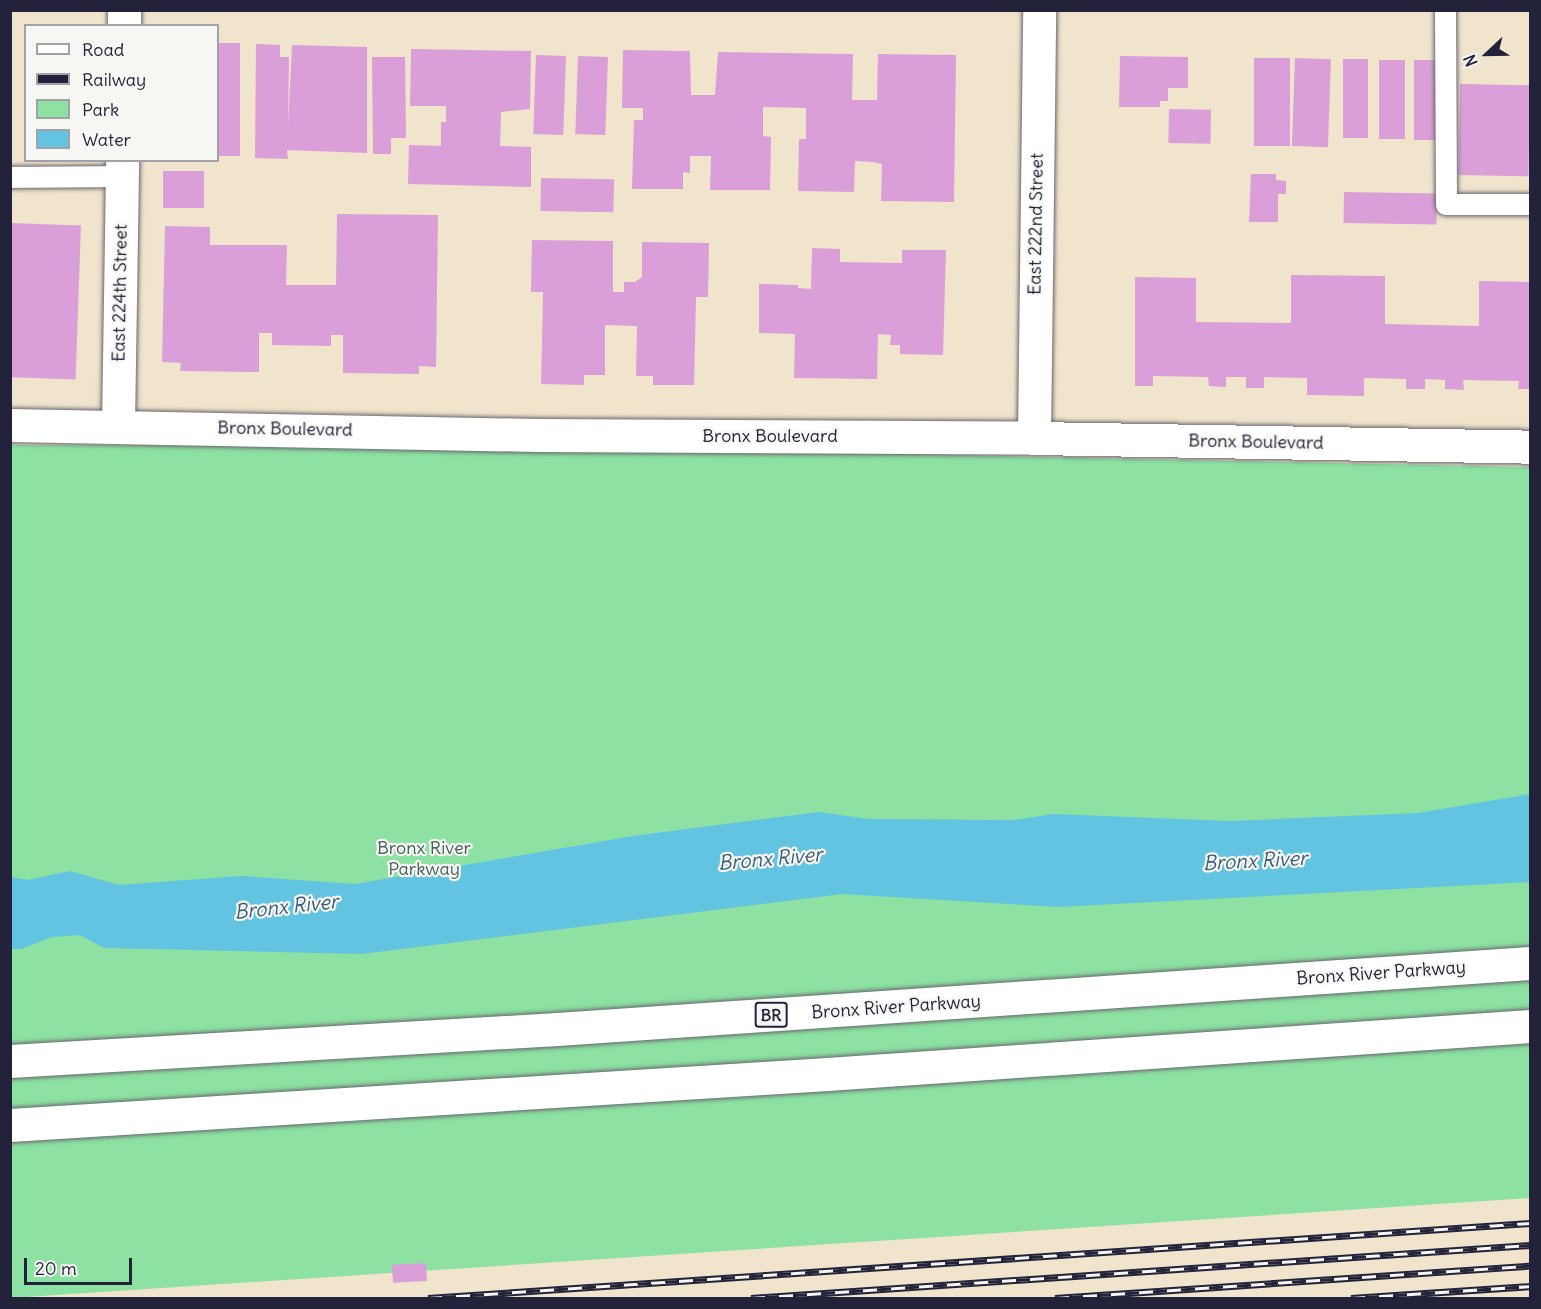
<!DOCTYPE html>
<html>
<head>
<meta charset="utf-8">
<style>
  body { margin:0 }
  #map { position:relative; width:1541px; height:1309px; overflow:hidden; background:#f0e4cc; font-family:Delius,sans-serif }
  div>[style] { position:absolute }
  .green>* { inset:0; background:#8ce1a3 }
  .water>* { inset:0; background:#63c4e1 }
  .building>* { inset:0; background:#da9fd9; transform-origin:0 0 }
  .roads { filter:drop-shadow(0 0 2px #6a666e) drop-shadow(0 0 2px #6a666e) }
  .lane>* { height:21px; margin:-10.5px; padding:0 10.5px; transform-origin:10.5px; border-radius:10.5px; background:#fff }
  .street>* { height:33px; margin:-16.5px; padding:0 16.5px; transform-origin:16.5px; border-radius:16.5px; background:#fff }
  .highway>* { height:33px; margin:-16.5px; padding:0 16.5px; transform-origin:16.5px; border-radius:16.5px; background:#fff }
  .rail>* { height:7px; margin-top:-3.5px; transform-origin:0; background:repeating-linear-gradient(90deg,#f6f6f2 0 14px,#22223b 0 28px); box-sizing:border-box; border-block:2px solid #22223b }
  span { translate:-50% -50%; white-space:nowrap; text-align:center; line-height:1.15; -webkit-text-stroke:4.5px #f6f6f2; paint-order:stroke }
  .shield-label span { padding:2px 4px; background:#f6f6f2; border:2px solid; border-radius:4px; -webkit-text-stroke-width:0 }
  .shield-label { font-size:16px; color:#22223b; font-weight:700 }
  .street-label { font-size:18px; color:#22223b }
  .park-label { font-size:18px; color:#425b5a }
  .water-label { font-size:20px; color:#395b75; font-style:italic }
  .frame { position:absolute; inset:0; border:12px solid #22223b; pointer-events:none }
  .legend { position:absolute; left:24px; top:24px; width:195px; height:138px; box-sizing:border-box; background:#f6f6f2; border:2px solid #a1a1a9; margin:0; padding:8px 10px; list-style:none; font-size:18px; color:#22223b }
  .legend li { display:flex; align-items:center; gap:12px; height:30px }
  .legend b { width:30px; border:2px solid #a1a1a9 }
  .north { position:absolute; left:1457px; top:24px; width:60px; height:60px; -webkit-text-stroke:4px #f6f6f2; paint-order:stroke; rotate:248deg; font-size:16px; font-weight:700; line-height:24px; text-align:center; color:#22223b }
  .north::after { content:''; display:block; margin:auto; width:21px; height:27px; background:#22223b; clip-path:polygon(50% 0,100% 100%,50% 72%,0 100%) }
  .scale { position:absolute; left:24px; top:1258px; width:108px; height:27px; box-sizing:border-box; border:3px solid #22223b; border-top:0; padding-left:8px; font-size:18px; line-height:21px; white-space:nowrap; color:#22223b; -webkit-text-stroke:4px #f6f6f2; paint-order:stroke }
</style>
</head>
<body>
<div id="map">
  <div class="green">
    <div style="clip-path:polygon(11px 445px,501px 446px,1530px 467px,1530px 1198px,11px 1298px)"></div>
  </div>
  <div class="water">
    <div style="clip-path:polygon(1530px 794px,1530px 882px,1058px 907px,842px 894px,361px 954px,104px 948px,80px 935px,52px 937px,21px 949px,11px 949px,11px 877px,28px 880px,70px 871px,119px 885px,241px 876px,355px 884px,633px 836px,819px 812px,869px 819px,1015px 820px,1053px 814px,1230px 821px,1418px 813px)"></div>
  </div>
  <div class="building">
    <div style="left:218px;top:43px;width:22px;height:113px"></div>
    <div style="clip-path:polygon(256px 44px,280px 45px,280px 57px,289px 57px,288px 126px,292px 45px,367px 47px,367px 153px,287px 150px,288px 159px,255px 158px)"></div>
    <div style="clip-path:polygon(411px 49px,531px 51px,530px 109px,501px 112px,500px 146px,531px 147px,531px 187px,408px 184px,409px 145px,441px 146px,441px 122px,446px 122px,446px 106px,410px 106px)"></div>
    <div style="clip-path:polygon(623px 50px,690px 51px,691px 95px,715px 95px,718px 52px,853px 54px,852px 100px,877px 100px,878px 54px,956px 55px,954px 202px,881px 201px,882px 164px,872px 162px,855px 161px,854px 192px,798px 191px,799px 139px,806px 139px,806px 108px,763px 107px,763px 136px,771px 137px,770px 190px,710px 190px,711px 156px,690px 156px,690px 173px,683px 172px,683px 189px,632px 189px,634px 120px,643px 120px,643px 108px,622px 108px)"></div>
    <div style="left:536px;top:55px;width:30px;height:79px;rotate:2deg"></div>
    <div style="left:578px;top:56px;width:30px;height:78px;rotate:2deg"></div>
    <div style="clip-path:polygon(1120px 56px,1188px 57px,1188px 88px,1168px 88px,1168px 101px,1160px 101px,1160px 107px,1119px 107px)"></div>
    <div style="clip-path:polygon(372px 57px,405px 57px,406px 138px,391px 138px,391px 154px,373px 154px)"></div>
    <div style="left:1254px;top:58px;width:36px;height:88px"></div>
    <div style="left:1295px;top:58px;width:36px;height:88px;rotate:2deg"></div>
    <div style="left:1343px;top:59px;width:25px;height:79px"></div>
    <div style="left:1379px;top:60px;width:26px;height:79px"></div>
    <div style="left:1414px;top:60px;width:25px;height:80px"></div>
    <div style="left:1460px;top:84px;width:70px;height:91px;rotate:1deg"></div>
    <div style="left:1169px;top:109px;width:42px;height:34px;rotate:1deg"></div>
    <div style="left:163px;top:171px;width:41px;height:37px"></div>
    <div style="clip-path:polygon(1251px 174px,1276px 174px,1276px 180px,1286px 181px,1286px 194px,1278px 194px,1278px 222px,1249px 222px)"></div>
    <div style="left:541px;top:178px;width:73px;height:33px;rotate:1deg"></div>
    <div style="left:1344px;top:192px;width:93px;height:31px;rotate:1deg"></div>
    <div style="clip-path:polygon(337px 214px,438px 215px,436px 367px,419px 366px,419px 374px,343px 373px,343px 335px,331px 335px,331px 346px,272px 345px,272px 333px,259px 333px,259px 372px,180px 371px,181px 363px,162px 362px,165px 226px,210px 227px,210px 245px,287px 245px,286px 285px,336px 285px)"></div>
    <div style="left:10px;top:223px;width:71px;height:154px;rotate:2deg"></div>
    <div style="clip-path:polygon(532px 240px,613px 241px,613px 292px,624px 292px,624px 282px,635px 282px,642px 277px,642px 242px,709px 243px,708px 297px,696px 297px,694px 385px,653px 385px,653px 376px,636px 376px,637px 326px,605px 325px,605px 375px,584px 375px,584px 385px,541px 384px,543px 292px,531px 292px)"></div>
    <div style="clip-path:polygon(812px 248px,840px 249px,840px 262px,902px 263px,902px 250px,946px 250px,943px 355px,900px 354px,900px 345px,890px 345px,891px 335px,878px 334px,877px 379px,794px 378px,795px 334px,759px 333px,759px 284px,798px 285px,798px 288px,811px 289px)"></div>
    <div style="clip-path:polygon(1291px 275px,1385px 276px,1385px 324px,1479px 326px,1479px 281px,1530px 282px,1530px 389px,1518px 389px,1519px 381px,1463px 380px,1464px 390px,1445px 389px,1445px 380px,1425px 379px,1425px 389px,1406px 389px,1406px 379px,1364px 378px,1364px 396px,1307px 395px,1307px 378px,1264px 377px,1264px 388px,1246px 388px,1246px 377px,1226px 377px,1226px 387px,1209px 386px,1208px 377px,1153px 376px,1153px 386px,1135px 386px,1135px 277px,1196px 278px,1196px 322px,1291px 323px)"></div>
    <div style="left:426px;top:1263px;width:18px;height:34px;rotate:87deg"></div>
  </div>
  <div class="roads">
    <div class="lane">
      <div style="left:1445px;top:10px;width:194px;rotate:89.7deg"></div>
      <div style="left:1446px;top:204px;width:84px"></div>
      <div style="left:10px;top:177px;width:112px;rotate:-0.5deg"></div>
    </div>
    <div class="street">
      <div style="left:124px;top:26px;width:16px;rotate:-90deg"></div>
      <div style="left:10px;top:425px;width:527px;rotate:1.09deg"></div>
      <div style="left:537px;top:435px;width:497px;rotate:0.3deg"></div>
      <div style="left:1034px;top:438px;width:496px;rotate:1deg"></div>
      <div style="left:118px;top:426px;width:266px;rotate:-89.1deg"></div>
      <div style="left:1034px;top:438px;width:428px;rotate:-89.3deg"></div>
    </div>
    <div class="highway">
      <div style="left:10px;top:1061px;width:548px;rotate:-3.35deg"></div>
      <div style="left:557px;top:1029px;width:975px;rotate:-3.88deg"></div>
      <div style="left:10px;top:1125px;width:819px;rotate:-3.57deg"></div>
      <div style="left:827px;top:1074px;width:705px;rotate:-3.91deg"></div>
    </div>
  </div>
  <div class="rail">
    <div style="left:428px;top:1298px;width:1105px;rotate:-3.89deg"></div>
    <div style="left:751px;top:1298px;width:781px;rotate:-3.89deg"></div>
    <div style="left:1055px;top:1298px;width:476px;rotate:-3.9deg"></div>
    <div style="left:1351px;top:1298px;width:179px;rotate:-3.8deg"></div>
  </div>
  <div class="shield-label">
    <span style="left:771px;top:1015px">BR</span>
  </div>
  <div class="street-label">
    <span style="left:1036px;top:224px;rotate:-89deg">East 222nd Street</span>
    <span style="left:120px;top:293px;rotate:-89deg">East 224th Street</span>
    <span style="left:285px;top:429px;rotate:1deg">Bronx Boulevard</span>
    <span style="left:770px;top:436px">Bronx Boulevard</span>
    <span style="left:1256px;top:442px;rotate:1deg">Bronx Boulevard</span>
    <span style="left:1381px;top:973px;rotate:-4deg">Bronx River Parkway</span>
    <span style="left:896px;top:1007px;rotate:-4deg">Bronx River Parkway</span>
  </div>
  <div class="park-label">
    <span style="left:424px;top:859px">Bronx River<br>Parkway</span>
  </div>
  <div class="water-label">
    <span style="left:770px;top:858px;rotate:-5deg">Bronx River</span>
    <span style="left:1255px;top:860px;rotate:-3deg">Bronx River</span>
    <span style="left:286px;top:906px;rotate:-6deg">Bronx River</span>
  </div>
  <div class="frame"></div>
  <ul class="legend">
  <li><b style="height:8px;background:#fff"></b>Road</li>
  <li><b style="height:8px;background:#22223b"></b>Railway</li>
  <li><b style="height:16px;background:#8ce1a3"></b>Park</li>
  <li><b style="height:16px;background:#63c4e1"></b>Water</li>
  </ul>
  <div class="north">N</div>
  <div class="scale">20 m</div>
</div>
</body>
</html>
